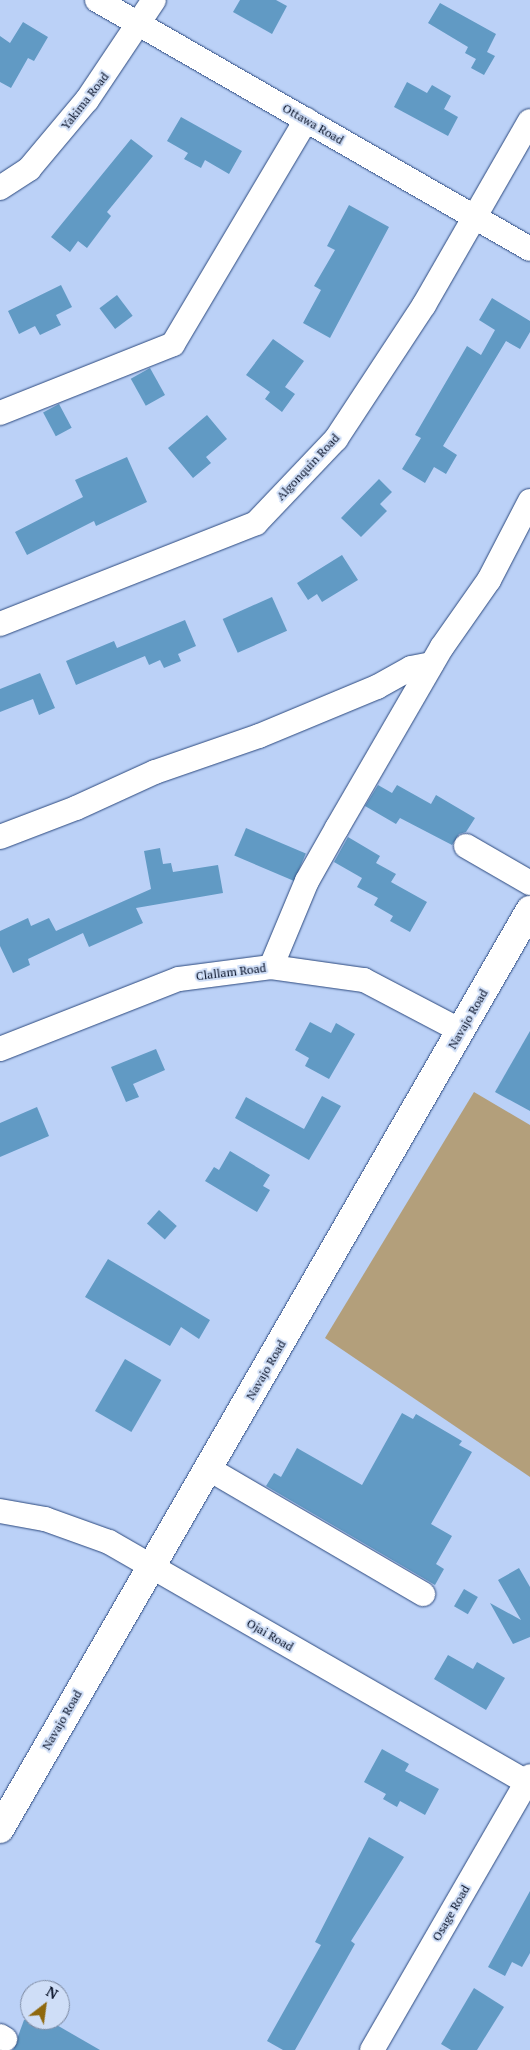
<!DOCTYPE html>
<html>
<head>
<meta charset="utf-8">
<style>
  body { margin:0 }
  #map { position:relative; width:530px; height:2050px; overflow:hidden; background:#bbd1f7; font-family:"PT Serif",serif }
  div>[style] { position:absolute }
  .green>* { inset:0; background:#b39f7b }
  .building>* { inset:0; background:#619ac4; transform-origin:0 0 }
  .roads { filter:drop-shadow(0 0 1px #2c497e) drop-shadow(0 0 1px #2c497e) }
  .minor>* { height:24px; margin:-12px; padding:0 12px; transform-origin:12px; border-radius:12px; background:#fff }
  .major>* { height:28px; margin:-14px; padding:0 14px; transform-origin:14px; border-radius:14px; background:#fff }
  span { translate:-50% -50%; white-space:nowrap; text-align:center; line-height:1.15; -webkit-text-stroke:4px #cfdef7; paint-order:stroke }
  .street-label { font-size:12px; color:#030c22 }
  .north { position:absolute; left:20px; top:1980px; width:50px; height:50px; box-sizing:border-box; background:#cfdef7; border:1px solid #7d8aa2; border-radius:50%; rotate:30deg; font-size:14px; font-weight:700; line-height:20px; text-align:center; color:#030c22 }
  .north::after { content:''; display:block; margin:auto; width:18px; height:22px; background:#8f680d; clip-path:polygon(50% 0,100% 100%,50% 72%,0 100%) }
</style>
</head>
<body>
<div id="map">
  <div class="green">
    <div style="clip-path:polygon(474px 1092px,530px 1125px,530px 1477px,325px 1338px)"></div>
  </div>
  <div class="building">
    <div style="clip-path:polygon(240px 0,276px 0,287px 6px,272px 34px,233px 12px)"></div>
    <div style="clip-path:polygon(440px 3px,496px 34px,487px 52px,495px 56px,484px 75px,471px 68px,476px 59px,465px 53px,468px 47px,428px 23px)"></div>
    <div style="clip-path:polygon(23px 22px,48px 37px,34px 61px,28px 58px,11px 88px,0 82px,0 36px,10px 43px)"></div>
    <div style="clip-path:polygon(407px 82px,427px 93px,432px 85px,451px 96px,444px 109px,458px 117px,448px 136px,394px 107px)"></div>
    <div style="clip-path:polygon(181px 117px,242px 151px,229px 174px,205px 160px,201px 168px,184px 159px,188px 153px,167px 141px)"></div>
    <div style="clip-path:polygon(131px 139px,153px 156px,107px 212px,111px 216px,87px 248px,78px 241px,70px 252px,51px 237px)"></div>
    <div style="clip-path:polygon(349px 205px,389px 227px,330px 338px,303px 323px,321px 290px,314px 286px,335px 250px,327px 246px)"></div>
    <div style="clip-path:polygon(61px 285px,72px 307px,56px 315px,61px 325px,40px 335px,35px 326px,19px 334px,8px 311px)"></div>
    <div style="left:117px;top:295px;width:26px;height:22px;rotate:53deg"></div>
    <div style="clip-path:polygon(492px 298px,530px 321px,530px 332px,520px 349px,506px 341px,443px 446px,457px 455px,446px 474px,434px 467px,425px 483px,402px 469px,421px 438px,415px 435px,467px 346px,481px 355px,495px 330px,479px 320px)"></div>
    <div style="clip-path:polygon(273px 339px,304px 361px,285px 387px,295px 394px,282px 412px,265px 399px,270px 392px,246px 375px)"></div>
    <div style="left:150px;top:368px;width:31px;height:22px;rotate:61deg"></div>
    <div style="left:59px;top:404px;width:27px;height:18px;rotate:62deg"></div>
    <div style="clip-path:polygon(207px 415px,227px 439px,206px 457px,211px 463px,193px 478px,168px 448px)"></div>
    <div style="clip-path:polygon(127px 457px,147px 502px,96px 526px,94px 521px,27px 555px,15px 532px,83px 497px,75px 480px)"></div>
    <div style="clip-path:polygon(379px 479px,392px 492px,380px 504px,387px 511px,361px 537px,341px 518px)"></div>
    <div style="clip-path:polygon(342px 555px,358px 580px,322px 602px,317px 594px,308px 600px,297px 583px)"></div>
    <div style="left:272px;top:597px;width:37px;height:54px;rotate:66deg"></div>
    <div style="clip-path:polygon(185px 620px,196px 646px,178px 654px,181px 661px,164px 668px,160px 660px,149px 665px,145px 656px,76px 685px,66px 661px,114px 641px,117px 648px)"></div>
    <div style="clip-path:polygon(40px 673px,55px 708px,39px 715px,33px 699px,0 712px,0 689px)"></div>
    <div style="clip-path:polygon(378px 785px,392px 793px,397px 785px,431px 804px,436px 795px,475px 818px,466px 832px,459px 834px,452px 845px,400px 818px,396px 824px,365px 806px)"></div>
    <div style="left:246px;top:828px;width:65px;height:30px;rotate:23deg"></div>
    <div style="clip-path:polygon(348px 837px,380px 856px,376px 863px,396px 874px,391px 882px,427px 902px,410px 932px,390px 921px,393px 916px,374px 905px,378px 898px,357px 887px,362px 878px,334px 862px)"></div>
    <div style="clip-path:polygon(160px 848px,163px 864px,171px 863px,173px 872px,218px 865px,223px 893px,136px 908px,143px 923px,89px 947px,83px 933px,28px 959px,30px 965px,13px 973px,0 946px,0 931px,28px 918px,31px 926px,49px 918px,56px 931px,151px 889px,144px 851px)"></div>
    <div style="clip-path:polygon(310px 1022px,331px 1033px,336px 1023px,355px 1034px,329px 1079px,305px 1066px,309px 1058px,295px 1050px)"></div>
    <div style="clip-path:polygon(530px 1031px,530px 1111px,495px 1092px)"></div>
    <div style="clip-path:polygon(156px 1049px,165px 1070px,133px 1084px,139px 1097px,126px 1102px,111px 1067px)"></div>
    <div style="clip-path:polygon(322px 1096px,341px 1106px,309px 1160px,235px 1118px,246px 1097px,304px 1129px)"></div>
    <div style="clip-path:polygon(37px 1107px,49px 1136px,0 1157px,0 1123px)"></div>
    <div style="clip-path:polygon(230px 1151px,270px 1175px,263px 1186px,270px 1190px,257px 1212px,205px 1181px,214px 1167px,219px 1170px)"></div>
    <div style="left:159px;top:1210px;width:24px;height:18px;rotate:42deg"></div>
    <div style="clip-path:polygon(108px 1259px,210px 1320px,199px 1339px,181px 1327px,170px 1346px,85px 1297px)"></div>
    <div style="left:125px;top:1359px;width:42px;height:60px;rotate:30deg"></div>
    <div style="clip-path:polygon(402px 1413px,413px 1419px,416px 1414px,462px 1441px,459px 1445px,472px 1452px,431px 1524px,452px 1536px,436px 1564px,444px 1569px,435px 1585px,266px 1486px,274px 1473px,281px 1477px,297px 1448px,362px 1485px)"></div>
    <div style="clip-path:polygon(519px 1568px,530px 1587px,530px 1637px,513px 1644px,490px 1603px,521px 1620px,498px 1580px)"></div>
    <div style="left:464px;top:1589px;width:16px;height:20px;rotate:30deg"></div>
    <div style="clip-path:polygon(448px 1655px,473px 1669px,477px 1662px,505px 1678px,486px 1710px,434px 1679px)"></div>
    <div style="clip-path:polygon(382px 1749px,409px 1764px,405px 1771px,439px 1789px,425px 1815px,400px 1801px,397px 1807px,383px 1799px,386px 1794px,364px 1782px)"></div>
    <div style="clip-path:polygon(369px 1837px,404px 1857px,351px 1941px,355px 1944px,295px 2050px,283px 2050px,267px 2041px,321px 1945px,315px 1942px)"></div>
    <div style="clip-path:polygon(530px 1891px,530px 1953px,522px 1967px,512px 1962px,505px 1976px,488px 1967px)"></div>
    <div style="clip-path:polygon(474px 1988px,504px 2007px,477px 2050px,451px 2050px,441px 2044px)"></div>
    <div style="clip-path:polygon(24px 2020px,48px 2020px,100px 2050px,13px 2050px)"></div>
  </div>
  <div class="roads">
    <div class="minor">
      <div style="left:97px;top:0;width:499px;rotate:29.9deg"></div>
      <div style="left:0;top:188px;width:35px;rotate:-33deg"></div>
      <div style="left:29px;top:169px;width:90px;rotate:-50deg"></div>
      <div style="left:87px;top:100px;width:120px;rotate:-56.2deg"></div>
      <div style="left:0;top:413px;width:186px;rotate:-21.7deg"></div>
      <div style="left:173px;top:344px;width:261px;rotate:-59.3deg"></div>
      <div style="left:0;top:624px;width:275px;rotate:-21.5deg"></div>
      <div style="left:256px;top:523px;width:116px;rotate:-46.4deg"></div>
      <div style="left:336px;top:439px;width:160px;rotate:-56.7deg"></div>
      <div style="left:424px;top:305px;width:212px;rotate:-60.1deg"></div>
      <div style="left:0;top:837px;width:81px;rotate:-20.9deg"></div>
      <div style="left:76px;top:808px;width:87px;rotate:-24.5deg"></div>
      <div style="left:155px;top:772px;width:110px;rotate:-19.1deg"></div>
      <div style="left:259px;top:736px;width:128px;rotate:-22.6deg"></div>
      <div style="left:377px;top:687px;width:39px;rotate:-29deg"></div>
      <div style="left:411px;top:668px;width:21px;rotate:-11deg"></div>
      <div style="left:466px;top:846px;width:74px;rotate:30deg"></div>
      <div style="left:271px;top:967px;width:93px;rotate:-67.3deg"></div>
      <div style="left:307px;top:881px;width:61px;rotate:-60.5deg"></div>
      <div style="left:337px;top:828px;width:209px;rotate:-59.9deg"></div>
      <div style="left:442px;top:647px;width:82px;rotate:-55deg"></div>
      <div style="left:489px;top:580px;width:89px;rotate:-62.6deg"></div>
      <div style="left:0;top:1049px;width:192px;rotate:-21.4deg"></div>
      <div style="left:179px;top:979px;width:93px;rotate:-7.4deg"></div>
      <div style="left:271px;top:967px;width:94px;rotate:8deg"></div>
      <div style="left:364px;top:980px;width:110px;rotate:27.7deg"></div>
      <div style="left:209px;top:1469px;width:248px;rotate:30.3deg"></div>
      <div style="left:0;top:1511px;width:46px;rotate:10.1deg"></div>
      <div style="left:45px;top:1519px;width:68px;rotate:19.8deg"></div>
      <div style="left:109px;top:1542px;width:486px;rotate:29.9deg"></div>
      <div style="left:0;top:2036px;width:6px;rotate:31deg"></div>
      <div style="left:372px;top:2050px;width:316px;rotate:-60deg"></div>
    </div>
    <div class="major">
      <div style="left:0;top:1829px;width:1061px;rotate:-60.03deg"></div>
    </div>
  </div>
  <div class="street-label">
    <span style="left:85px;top:101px;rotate:-52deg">Yakima Road</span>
    <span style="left:313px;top:124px;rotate:30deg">Ottawa Road</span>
    <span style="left:308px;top:467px;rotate:-47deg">Algonquin Road</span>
    <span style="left:231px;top:972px;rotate:-7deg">Clallam Road</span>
    <span style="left:468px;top:1019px;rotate:-60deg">Navajo Road</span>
    <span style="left:266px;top:1370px;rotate:-60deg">Navajo Road</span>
    <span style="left:270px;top:1635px;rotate:30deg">Ojai Road</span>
    <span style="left:62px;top:1720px;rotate:-60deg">Navajo Road</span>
    <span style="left:451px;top:1913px;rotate:-60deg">Osage Road</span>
  </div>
  <div class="north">N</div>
</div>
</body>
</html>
